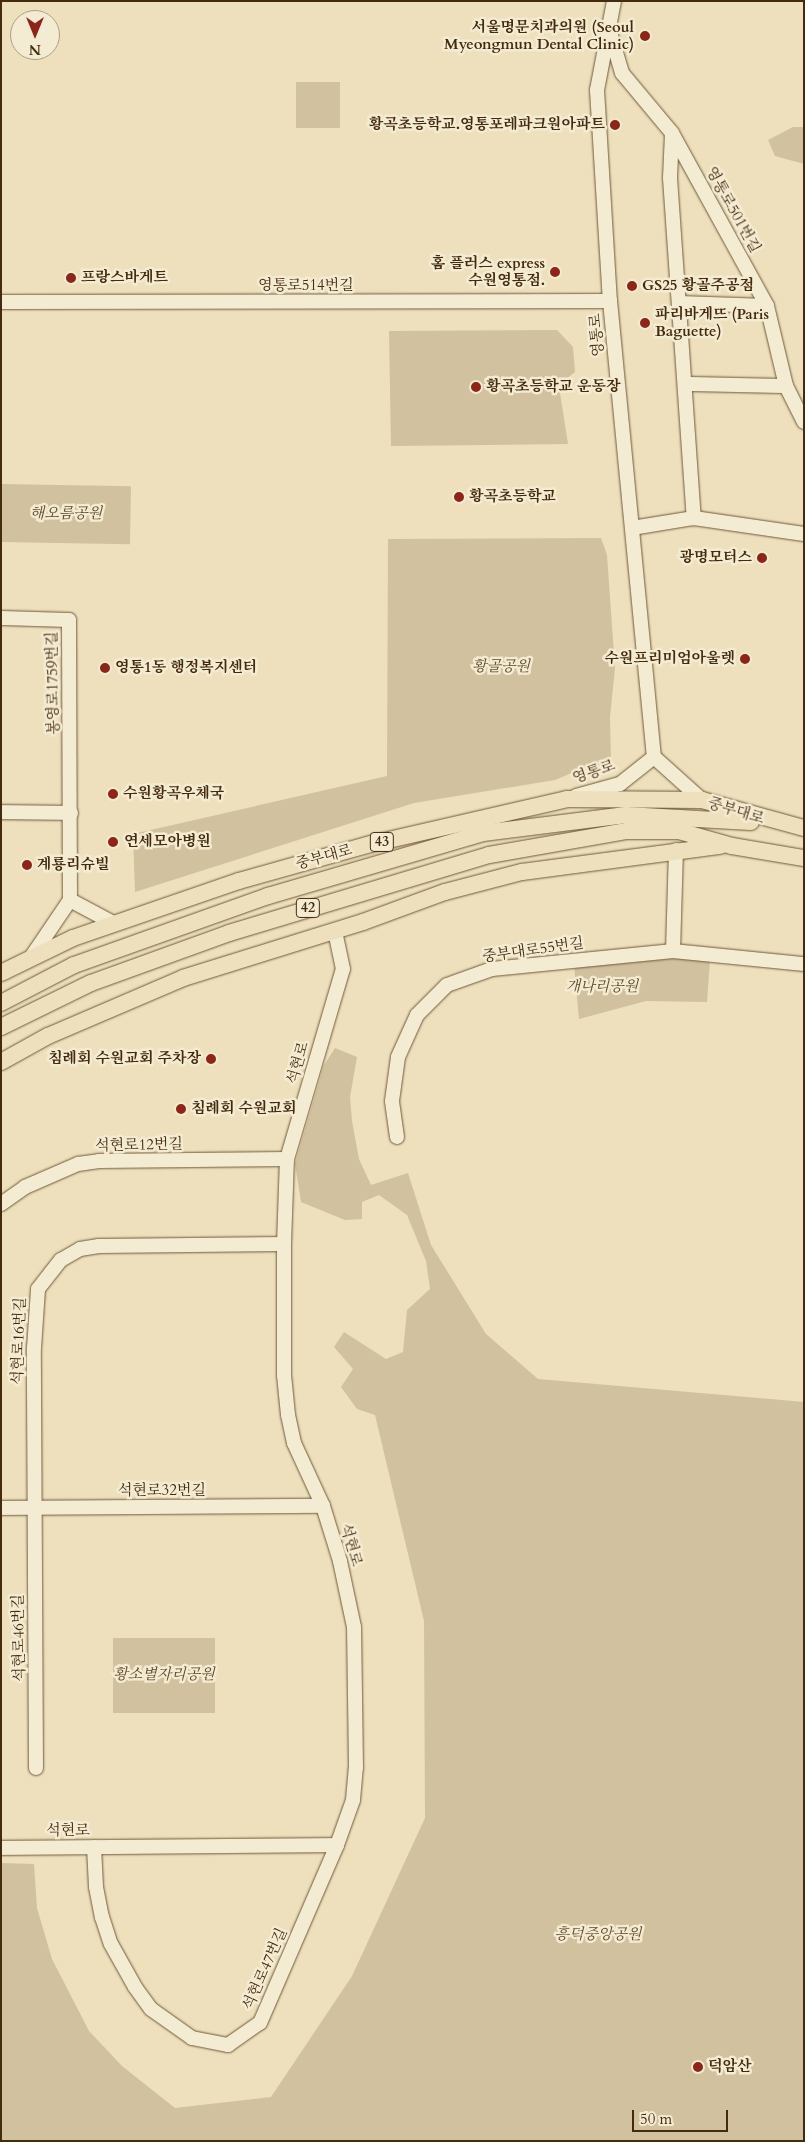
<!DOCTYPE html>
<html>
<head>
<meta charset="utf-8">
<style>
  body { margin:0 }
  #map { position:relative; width:805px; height:2142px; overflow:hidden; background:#eee0bc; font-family:Cardo,"Noto Serif KR",serif }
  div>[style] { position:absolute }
  .green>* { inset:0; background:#d1c19e; transform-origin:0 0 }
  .roads { filter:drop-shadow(0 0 1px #6f5839) drop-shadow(0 0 1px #6f5839) }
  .minor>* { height:14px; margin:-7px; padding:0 7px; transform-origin:7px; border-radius:7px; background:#f4ebd3 }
  .major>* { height:16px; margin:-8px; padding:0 8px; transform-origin:8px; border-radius:8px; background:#eee0bc }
  .dots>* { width:14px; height:14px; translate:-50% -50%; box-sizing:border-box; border:2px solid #f4ebd3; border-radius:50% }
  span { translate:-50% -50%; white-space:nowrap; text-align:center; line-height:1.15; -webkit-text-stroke:5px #f4ebd3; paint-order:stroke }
  .shield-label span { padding:1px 4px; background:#f4ebd3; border:1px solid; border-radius:4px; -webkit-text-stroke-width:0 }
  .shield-label { font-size:14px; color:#452b0d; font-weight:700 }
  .poi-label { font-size:15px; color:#452b0d; font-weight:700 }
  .right { translate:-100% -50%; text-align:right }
  .left { translate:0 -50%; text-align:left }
  .street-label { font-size:15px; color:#452b0d }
  .park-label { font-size:15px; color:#61492a; font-style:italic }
  .frame { position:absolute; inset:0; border:2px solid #452b0d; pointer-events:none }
  .north { position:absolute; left:10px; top:10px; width:50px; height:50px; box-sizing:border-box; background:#f4ebd3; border:1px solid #ae9e84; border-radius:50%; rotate:180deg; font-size:14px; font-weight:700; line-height:20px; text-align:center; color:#452b0d }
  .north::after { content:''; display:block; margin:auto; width:18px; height:22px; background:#8f2418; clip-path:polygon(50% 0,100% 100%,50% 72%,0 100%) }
  .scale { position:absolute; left:632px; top:2110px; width:96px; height:22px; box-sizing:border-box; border:2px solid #452b0d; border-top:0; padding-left:6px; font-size:15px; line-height:18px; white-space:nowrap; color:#452b0d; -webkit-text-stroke:4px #f4ebd3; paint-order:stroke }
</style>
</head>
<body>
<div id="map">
  <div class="green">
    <div style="left:296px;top:82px;width:44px;height:46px"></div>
    <div style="clip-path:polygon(793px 127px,804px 127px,804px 164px,775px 156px,768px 140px)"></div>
    <div style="clip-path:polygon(557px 330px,573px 347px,575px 372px,565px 380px,560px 393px,568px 444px,391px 446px,389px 331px)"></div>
    <div style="left:1px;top:484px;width:130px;height:58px;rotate:1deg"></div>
    <div style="clip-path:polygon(601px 538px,607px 555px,615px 668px,610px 717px,611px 761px,608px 767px,603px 770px,574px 772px,555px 780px,414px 803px,135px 892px,133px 834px,387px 776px,388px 539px)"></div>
    <div style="clip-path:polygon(674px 956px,710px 960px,707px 1002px,646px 1001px,579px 1019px,574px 965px)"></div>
    <div style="clip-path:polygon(335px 1048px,357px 1057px,350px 1097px,352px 1121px,359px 1159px,371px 1185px,408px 1173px,431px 1245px,486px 1334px,538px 1379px,804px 1402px,804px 2141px,1px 2141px,1px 1863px,34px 1864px,37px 1908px,52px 1959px,89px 2031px,122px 2066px,175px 2108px,271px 2097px,352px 1976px,425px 1818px,424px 1621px,375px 1415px,357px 1409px,341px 1387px,353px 1369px,334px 1347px,344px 1332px,386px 1359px,403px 1352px,407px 1310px,430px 1289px,426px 1261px,407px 1215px,379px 1195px,362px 1202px,362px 1219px,345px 1220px,301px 1202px,295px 1164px,324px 1065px)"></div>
    <div style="left:113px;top:1638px;width:102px;height:75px"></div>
  </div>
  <div class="roads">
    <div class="minor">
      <div style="left:614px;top:1px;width:91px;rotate:100.8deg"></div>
      <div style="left:597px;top:90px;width:211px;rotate:86.5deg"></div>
      <div style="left:610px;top:301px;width:458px;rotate:84.5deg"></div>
      <div style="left:654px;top:757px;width:64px;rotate:41.9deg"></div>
      <div style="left:609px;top:29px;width:46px;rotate:73.5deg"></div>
      <div style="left:622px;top:73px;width:78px;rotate:50.2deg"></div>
      <div style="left:672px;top:133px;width:197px;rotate:61.2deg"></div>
      <div style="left:767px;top:306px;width:82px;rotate:76.6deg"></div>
      <div style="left:786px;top:386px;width:40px;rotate:63.4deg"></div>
      <div style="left:672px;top:134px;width:44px;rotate:92.6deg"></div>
      <div style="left:670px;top:178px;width:341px;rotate:86deg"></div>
      <div style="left:1px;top:302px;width:609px;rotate:-0.09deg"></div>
      <div style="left:679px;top:303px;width:88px;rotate:2deg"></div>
      <div style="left:687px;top:384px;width:99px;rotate:1.2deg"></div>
      <div style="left:632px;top:528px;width:63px;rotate:-9.2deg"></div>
      <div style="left:694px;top:518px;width:111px;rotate:8.3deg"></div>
      <div style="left:1px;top:618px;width:68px;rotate:1.7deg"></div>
      <div style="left:69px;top:620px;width:280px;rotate:89.8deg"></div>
      <div style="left:576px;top:796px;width:46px;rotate:-15.3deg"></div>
      <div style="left:620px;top:784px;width:43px;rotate:-38.5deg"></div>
      <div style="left:1px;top:812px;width:70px;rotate:0.8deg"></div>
      <div style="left:70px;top:900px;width:51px;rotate:28.1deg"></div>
      <div style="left:673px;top:951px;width:101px;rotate:-88.3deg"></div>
      <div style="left:30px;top:959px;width:71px;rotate:-55.9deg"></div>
      <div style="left:397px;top:1137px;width:36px;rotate:-98deg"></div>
      <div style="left:392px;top:1101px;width:44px;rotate:-82.2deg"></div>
      <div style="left:398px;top:1057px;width:46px;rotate:-65.7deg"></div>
      <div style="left:417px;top:1015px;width:42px;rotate:-45deg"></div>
      <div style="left:447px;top:985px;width:48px;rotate:-19.6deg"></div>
      <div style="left:492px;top:969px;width:182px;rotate:-5.7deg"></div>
      <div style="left:673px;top:951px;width:132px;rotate:5.7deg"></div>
      <div style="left:1px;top:1204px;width:29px;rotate:-35deg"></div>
      <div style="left:25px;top:1187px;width:58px;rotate:-23.5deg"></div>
      <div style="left:78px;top:1164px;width:21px;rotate:-8deg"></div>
      <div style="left:99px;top:1161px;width:188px;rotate:-0.6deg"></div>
      <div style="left:1px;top:1508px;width:322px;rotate:-0.4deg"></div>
      <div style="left:36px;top:1768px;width:420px;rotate:-90.3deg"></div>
      <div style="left:34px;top:1348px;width:59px;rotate:-86.1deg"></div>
      <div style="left:38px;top:1289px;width:37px;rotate:-52deg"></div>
      <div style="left:61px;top:1260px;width:22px;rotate:-30deg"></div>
      <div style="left:80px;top:1249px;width:19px;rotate:-9deg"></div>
      <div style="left:99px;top:1246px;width:185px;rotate:-0.6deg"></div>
      <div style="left:94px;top:1847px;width:40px;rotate:87.1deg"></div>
      <div style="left:96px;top:1887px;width:31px;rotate:79deg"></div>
      <div style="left:102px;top:1917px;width:28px;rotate:72deg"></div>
      <div style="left:111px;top:1944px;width:49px;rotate:60.8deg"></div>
      <div style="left:135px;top:1987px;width:27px;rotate:54deg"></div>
      <div style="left:151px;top:2009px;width:50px;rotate:35.3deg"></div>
      <div style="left:192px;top:2038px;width:37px;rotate:11deg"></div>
      <div style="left:228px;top:2045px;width:39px;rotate:-35deg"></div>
      <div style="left:260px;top:2023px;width:194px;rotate:-66.6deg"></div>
      <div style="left:1px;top:1848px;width:336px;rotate:-0.5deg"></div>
      <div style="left:337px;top:1845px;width:48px;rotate:-70.4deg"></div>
      <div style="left:353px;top:1800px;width:32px;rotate:-85deg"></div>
      <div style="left:356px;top:1768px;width:141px;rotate:-90.8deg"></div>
      <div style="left:354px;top:1627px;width:67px;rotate:-102deg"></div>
      <div style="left:340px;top:1561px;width:58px;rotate:-107.2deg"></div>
      <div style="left:323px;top:1506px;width:69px;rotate:-114.7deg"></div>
      <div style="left:294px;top:1443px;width:29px;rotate:-102deg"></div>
      <div style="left:288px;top:1415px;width:40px;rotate:-95.7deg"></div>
      <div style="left:284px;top:1375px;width:131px;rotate:-90deg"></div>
      <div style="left:284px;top:1244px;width:85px;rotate:-88deg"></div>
      <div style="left:287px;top:1159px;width:198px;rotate:-73.6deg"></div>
      <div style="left:343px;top:969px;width:39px;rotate:-102deg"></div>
    </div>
    <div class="major">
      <div style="left:1px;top:973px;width:80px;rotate:-25.9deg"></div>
      <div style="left:73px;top:938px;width:176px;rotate:-19deg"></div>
      <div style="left:239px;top:881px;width:137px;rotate:-15.7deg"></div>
      <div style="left:371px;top:844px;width:201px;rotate:-12.9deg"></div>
      <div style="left:567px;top:799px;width:135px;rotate:0.4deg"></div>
      <div style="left:702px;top:800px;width:106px;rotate:15.4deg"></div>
      <div style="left:1px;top:1003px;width:82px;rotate:-27.5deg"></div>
      <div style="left:74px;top:965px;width:206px;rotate:-19.6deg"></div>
      <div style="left:268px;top:896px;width:224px;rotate:-16.3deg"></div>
      <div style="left:483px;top:833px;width:144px;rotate:-7.2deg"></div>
      <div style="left:626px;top:815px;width:125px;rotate:3.2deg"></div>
      <div style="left:1px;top:1027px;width:100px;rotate:-26.1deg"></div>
      <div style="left:91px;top:983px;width:147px;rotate:-19.9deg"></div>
      <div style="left:229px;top:933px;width:271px;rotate:-16.7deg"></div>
      <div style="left:489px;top:855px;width:140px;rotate:-9.9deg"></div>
      <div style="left:627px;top:831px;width:52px"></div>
      <div style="left:679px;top:831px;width:55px;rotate:15.8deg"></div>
      <div style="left:732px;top:846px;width:73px;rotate:9.5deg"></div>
      <div style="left:1px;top:1062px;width:54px;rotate:-29deg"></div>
      <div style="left:48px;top:1036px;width:147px;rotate:-23.2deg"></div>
      <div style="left:183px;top:978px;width:189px;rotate:-17.3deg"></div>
      <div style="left:363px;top:922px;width:87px;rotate:-20.1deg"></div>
      <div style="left:445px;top:892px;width:80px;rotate:-14.6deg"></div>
      <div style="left:522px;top:872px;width:200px;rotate:-7.5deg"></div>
    </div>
  </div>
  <div class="dots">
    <div style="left:645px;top:36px;background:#8f2418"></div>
    <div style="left:615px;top:125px;background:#8f2418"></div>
    <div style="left:555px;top:272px;background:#8f2418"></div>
    <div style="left:71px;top:278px;background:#8f2418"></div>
    <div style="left:632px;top:286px;background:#8f2418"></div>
    <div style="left:645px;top:323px;background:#8f2418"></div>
    <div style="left:476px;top:387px;background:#8f2418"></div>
    <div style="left:459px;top:497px;background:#8f2418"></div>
    <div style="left:762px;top:558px;background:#8f2418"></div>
    <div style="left:745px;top:659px;background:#8f2418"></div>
    <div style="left:105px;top:668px;background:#8f2418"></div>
    <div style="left:113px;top:794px;background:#8f2418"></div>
    <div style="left:113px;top:842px;background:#8f2418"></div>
    <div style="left:27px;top:865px;background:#8f2418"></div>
    <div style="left:211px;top:1059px;background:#8f2418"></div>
    <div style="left:181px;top:1109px;background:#8f2418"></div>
    <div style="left:698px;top:2067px;background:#8f2418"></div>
  </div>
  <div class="shield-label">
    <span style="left:382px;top:842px">43</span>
    <span style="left:308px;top:908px">42</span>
  </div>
  <div class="poi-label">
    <span class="right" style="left:634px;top:36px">서울명문치과의원 (Seoul<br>Myeongmun Dental Clinic)</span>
    <span class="right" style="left:605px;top:125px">황곡초등학교.영통포레파크원아파트</span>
    <span class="right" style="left:545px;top:272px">홈 플러스 express<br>수원영통점.</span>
    <span class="left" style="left:81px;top:278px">프랑스바게트</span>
    <span class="left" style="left:642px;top:286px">GS25 황골주공점</span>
    <span class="left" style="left:655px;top:323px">파리바게뜨 (Paris<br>Baguette)</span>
    <span class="left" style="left:486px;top:387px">황곡초등학교 운동장</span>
    <span class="left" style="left:469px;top:497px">황곡초등학교</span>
    <span class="right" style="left:752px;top:558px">광명모터스</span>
    <span class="right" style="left:735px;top:659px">수원프리미엄아울렛</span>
    <span class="left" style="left:115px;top:668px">영통1동 행정복지센터</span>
    <span class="left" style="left:123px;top:794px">수원황곡우체국</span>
    <span class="left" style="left:124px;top:842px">연세모아병원</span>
    <span class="left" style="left:37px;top:865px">계룡리슈빌</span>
    <span class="right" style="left:201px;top:1059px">침례회 수원교회 주차장</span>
    <span class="left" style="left:191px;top:1109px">침례회 수원교회</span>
    <span class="left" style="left:708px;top:2067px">덕암산</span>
  </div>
  <div class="street-label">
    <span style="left:733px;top:210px;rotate:61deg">영통로501번길</span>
    <span style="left:306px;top:286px">영통로514번길</span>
    <span style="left:597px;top:335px;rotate:-95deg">영통로</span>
    <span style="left:53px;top:683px;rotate:-91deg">봉영로1759번길</span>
    <span style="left:594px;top:772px;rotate:-19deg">영통로</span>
    <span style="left:736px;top:811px;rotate:17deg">중부대로</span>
    <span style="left:324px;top:857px;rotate:-15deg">중부대로</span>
    <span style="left:533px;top:950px;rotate:-8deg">중부대로55번길</span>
    <span style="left:298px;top:1063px;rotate:-74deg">석현로</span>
    <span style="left:139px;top:1145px;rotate:-1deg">석현로12번길</span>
    <span style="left:19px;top:1341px;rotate:-88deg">석현로16번길</span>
    <span style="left:162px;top:1491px">석현로32번길</span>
    <span style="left:351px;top:1545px;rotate:74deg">석현로</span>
    <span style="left:19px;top:1638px;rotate:-91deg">석현로46번길</span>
    <span style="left:68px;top:1831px">석현로</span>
    <span style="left:265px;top:1969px;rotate:-66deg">석현로47번길</span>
  </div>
  <div class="park-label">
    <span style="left:66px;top:514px">해오름공원</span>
    <span style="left:501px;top:667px">황골공원</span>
    <span style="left:602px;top:987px">개나리공원</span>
    <span style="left:164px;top:1675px">황소별자리공원</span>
    <span style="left:598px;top:1935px">흥덕중앙공원</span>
  </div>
  <div class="frame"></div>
  <div class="north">N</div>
  <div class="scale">50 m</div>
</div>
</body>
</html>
